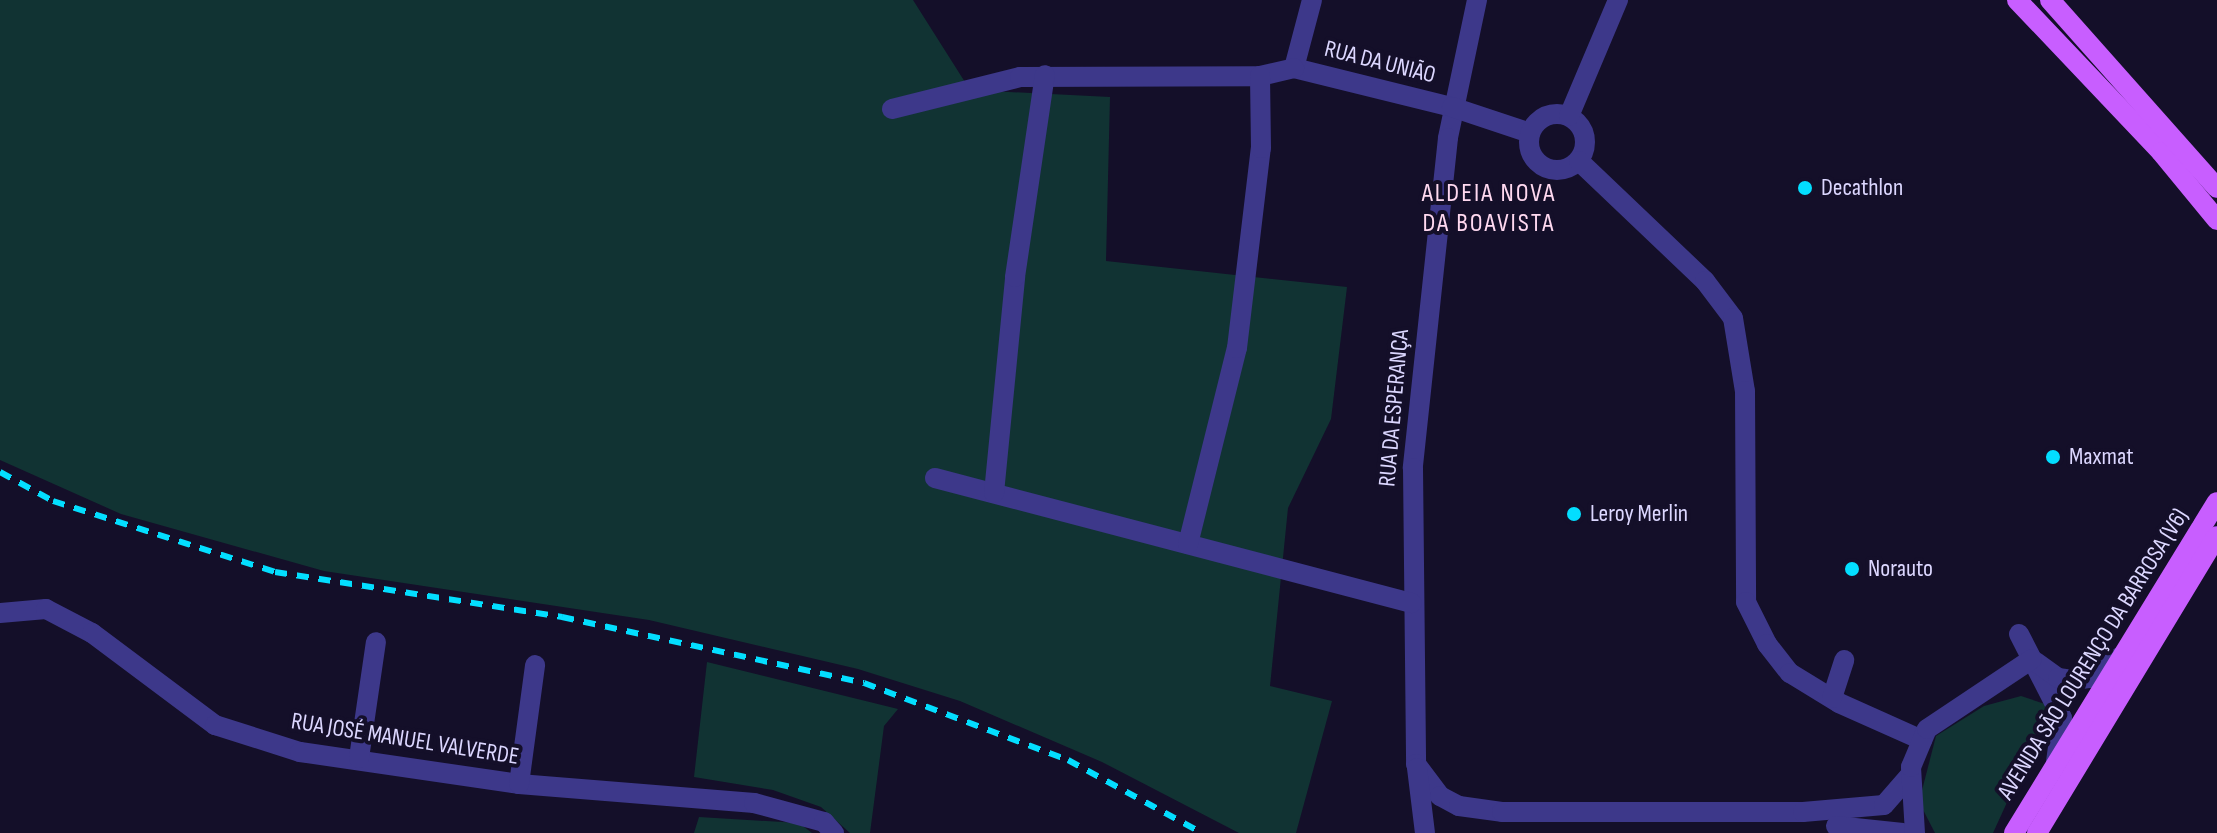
<!DOCTYPE html>
<html>
<head>
<meta charset="utf-8">
<style>
  body { margin:0 }
  #map { position:relative; width:2217px; height:833px; overflow:hidden; background:#140f29; font-family:"Sofia Sans Condensed",sans-serif }
  div>[style] { position:absolute }
  .green>* { inset:0; background:#133 }
  .minor>* { height:20px; margin:-10px; padding:0 10px; transform-origin:10px; border-radius:10px; background:#3d388a }
  .minor>.ring { margin:-10px; padding:0; box-sizing:content-box; background:none; border:20px solid #3d388a; border-radius:50% }
  .major>* { height:20px; margin:-10px; padding:0 10px; transform-origin:10px; border-radius:10px; background:#c85eff }
  .rail>* { height:6px; margin-top:-3px; transform-origin:0; background:repeating-linear-gradient(90deg,#03deff 0 12px,transparent 0 22px) }
  .dots>* { width:22px; height:22px; translate:-50% -50%; box-sizing:border-box; border:4px solid #140f29; border-radius:50% }
  span { translate:-50% -50%; white-space:nowrap; text-align:center; line-height:1.15; -webkit-text-stroke:8px #140f29; paint-order:stroke }
  .street-label { font-size:24px; color:#dcd7ff }
  .poi-label { font-size:24px; color:#dcd7ff }
  .left { translate:0 -50%; text-align:left }
  .neighbourhood-label { font-size:26px; color:#ffd9f0; letter-spacing:2px }
</style>
</head>
<body>
<div id="map">
  <div class="green">
    <div style="clip-path:polygon(0 0,913px 0,970px 90px,1110px 97px,1106px 261px,1347px 287px,1331px 419px,1288px 508px,1270px 686px,1332px 701px,1296px 833px,1239px 833px,1102px 762px,960px 701px,858px 669px,649px 620px,324px 571px,121px 514px,0 460px)"></div>
    <div style="clip-path:polygon(707px 662px,898px 709px,884px 726px,870px 833px,850px 833px,821px 807px,773px 790px,694px 777px)"></div>
    <div style="clip-path:polygon(2021px 696px,2051px 706px,1993px 833px,1935px 833px,1919px 802px,1936px 736px,1984px 706px)"></div>
    <div style="clip-path:polygon(699px 817px,799px 823px,812px 833px,694px 833px)"></div>
  </div>
  <div class="minor">
    <div style="left:1477px;top:0;width:141px;rotate:101.9deg"></div>
    <div style="left:1448px;top:138px;width:332px;rotate:96.1deg"></div>
    <div style="left:1413px;top:468px;width:296px;rotate:89.4deg"></div>
    <div style="left:1416px;top:764px;width:40px;rotate:53deg"></div>
    <div style="left:1440px;top:796px;width:21px;rotate:28deg"></div>
    <div style="left:1459px;top:806px;width:43px;rotate:7.9deg"></div>
    <div style="left:1502px;top:812px;width:301px"></div>
    <div style="left:1803px;top:812px;width:81px;rotate:-4.9deg"></div>
    <div style="left:1884px;top:805px;width:41px;rotate:-48.9deg"></div>
    <div style="left:1294px;top:68px;width:163px;rotate:13.9deg"></div>
    <div style="left:1452px;top:107px;width:82px;rotate:18.4deg"></div>
    <div style="left:1294px;top:68px;width:70px;rotate:-75.2deg"></div>
    <div style="left:892px;top:109px;width:132px;rotate:-14deg"></div>
    <div style="left:1020px;top:77px;width:240px;rotate:-0.2deg"></div>
    <div style="left:1260px;top:76px;width:35px;rotate:-13deg"></div>
    <div class="ring" style="left:1529px;top:114px;width:36px;height:36px"></div>
    <div style="left:1569px;top:116px;width:126px;rotate:-67.1deg"></div>
    <div style="left:1579px;top:161px;width:174px;rotate:43.6deg"></div>
    <div style="left:1705px;top:281px;width:46px;rotate:52.9deg"></div>
    <div style="left:1733px;top:318px;width:74px;rotate:80.7deg"></div>
    <div style="left:1745px;top:391px;width:211px;rotate:89.7deg"></div>
    <div style="left:1746px;top:602px;width:47px;rotate:63.4deg"></div>
    <div style="left:1767px;top:644px;width:37px;rotate:52deg"></div>
    <div style="left:1790px;top:673px;width:57px;rotate:31.5deg"></div>
    <div style="left:1839px;top:703px;width:91px;rotate:24deg"></div>
    <div style="left:935px;top:478px;width:493px;rotate:14.7deg"></div>
    <div style="left:994px;top:493px;width:217px;rotate:-84.4deg"></div>
    <div style="left:1015px;top:277px;width:204px;rotate:-81.6deg"></div>
    <div style="left:1188px;top:544px;width:202px;rotate:-76deg"></div>
    <div style="left:1237px;top:348px;width:201px;rotate:-83.2deg"></div>
    <div style="left:1261px;top:148px;width:72px;rotate:-90.8deg"></div>
    <div style="left:0;top:613px;width:46px;rotate:-5deg"></div>
    <div style="left:46px;top:609px;width:52px;rotate:27.6deg"></div>
    <div style="left:92px;top:633px;width:154px;rotate:36.8deg"></div>
    <div style="left:215px;top:725px;width:89px;rotate:17.6deg"></div>
    <div style="left:300px;top:752px;width:221px;rotate:8.3deg"></div>
    <div style="left:519px;top:784px;width:236px;rotate:4.6deg"></div>
    <div style="left:754px;top:803px;width:73px;rotate:15.2deg"></div>
    <div style="left:824px;top:822px;width:15px;rotate:48deg"></div>
    <div style="left:2019px;top:634px;width:94px;rotate:62.9deg"></div>
    <div style="left:2062px;top:718px;width:44px;rotate:97.8deg"></div>
    <div style="left:2036px;top:662px;width:27px;rotate:36deg"></div>
    <div style="left:2058px;top:678px;width:17px;rotate:7deg"></div>
    <div style="left:2075px;top:680px;width:15px;rotate:-8deg"></div>
    <div style="left:2090px;top:678px;width:37px;rotate:-35deg"></div>
    <div style="left:1832px;top:698px;width:40px;rotate:-72deg"></div>
    <div style="left:359px;top:758px;width:117px;rotate:-81.7deg"></div>
    <div style="left:1417px;top:768px;width:65px;rotate:83deg"></div>
    <div style="left:519px;top:784px;width:120px;rotate:-82.3deg"></div>
    <div style="left:1836px;top:826px;width:67px;rotate:6deg"></div>
    <div style="left:1915px;top:833px;width:66px;rotate:-93.5deg"></div>
    <div style="left:1911px;top:767px;width:41px;rotate:-67.2deg"></div>
    <div style="left:1927px;top:729px;width:126px;rotate:-33.7deg"></div>
  </div>
  <div class="major">
    <div style="left:2017px;top:0;width:209px;rotate:46.5deg"></div>
    <div style="left:2161px;top:152px;width:88px;rotate:50.5deg"></div>
    <div style="left:2050px;top:0;width:251px;rotate:48.4deg"></div>
    <div style="left:2014px;top:833px;width:388px;rotate:-58.5deg"></div>
    <div style="left:2037px;top:833px;width:347px;rotate:-58.8deg"></div>
  </div>
  <div class="rail">
    <div style="left:0;top:472px;width:60px;rotate:28.7deg"></div>
    <div style="left:53px;top:501px;width:233px;rotate:17.7deg"></div>
    <div style="left:275px;top:572px;width:291px;rotate:8.9deg"></div>
    <div style="left:562px;top:617px;width:309px;rotate:12.3deg"></div>
    <div style="left:864px;top:683px;width:218px;rotate:20.7deg"></div>
    <div style="left:1068px;top:760px;width:153px;rotate:28.6deg"></div>
  </div>
  <div class="dots">
    <div style="left:1805px;top:188px;background:#03deff"></div>
    <div style="left:2053px;top:457px;background:#03deff"></div>
    <div style="left:1574px;top:514px;background:#03deff"></div>
    <div style="left:1852px;top:569px;background:#03deff"></div>
  </div>
  <div class="street-label">
    <span style="left:1380px;top:62px;rotate:14deg">RUA DA UNIÃO</span>
    <span style="left:1394px;top:408px;rotate:-85deg">RUA DA ESPERANÇA</span>
    <span style="left:2093px;top:654px;rotate:-58deg">AVENIDA SÃO LOURENÇO DA BARROSA (V6)</span>
    <span style="left:405px;top:739px;rotate:9deg">RUA JOSÉ MANUEL VALVERDE</span>
  </div>
  <div class="poi-label">
    <span class="left" style="left:1821px;top:188px">Decathlon</span>
    <span class="left" style="left:2069px;top:457px">Maxmat</span>
    <span class="left" style="left:1590px;top:514px">Leroy Merlin</span>
    <span class="left" style="left:1868px;top:569px">Norauto</span>
  </div>
  <div class="neighbourhood-label">
    <span style="left:1489px;top:209px">ALDEIA NOVA<br>DA BOAVISTA</span>
  </div>
</div>
</body>
</html>
